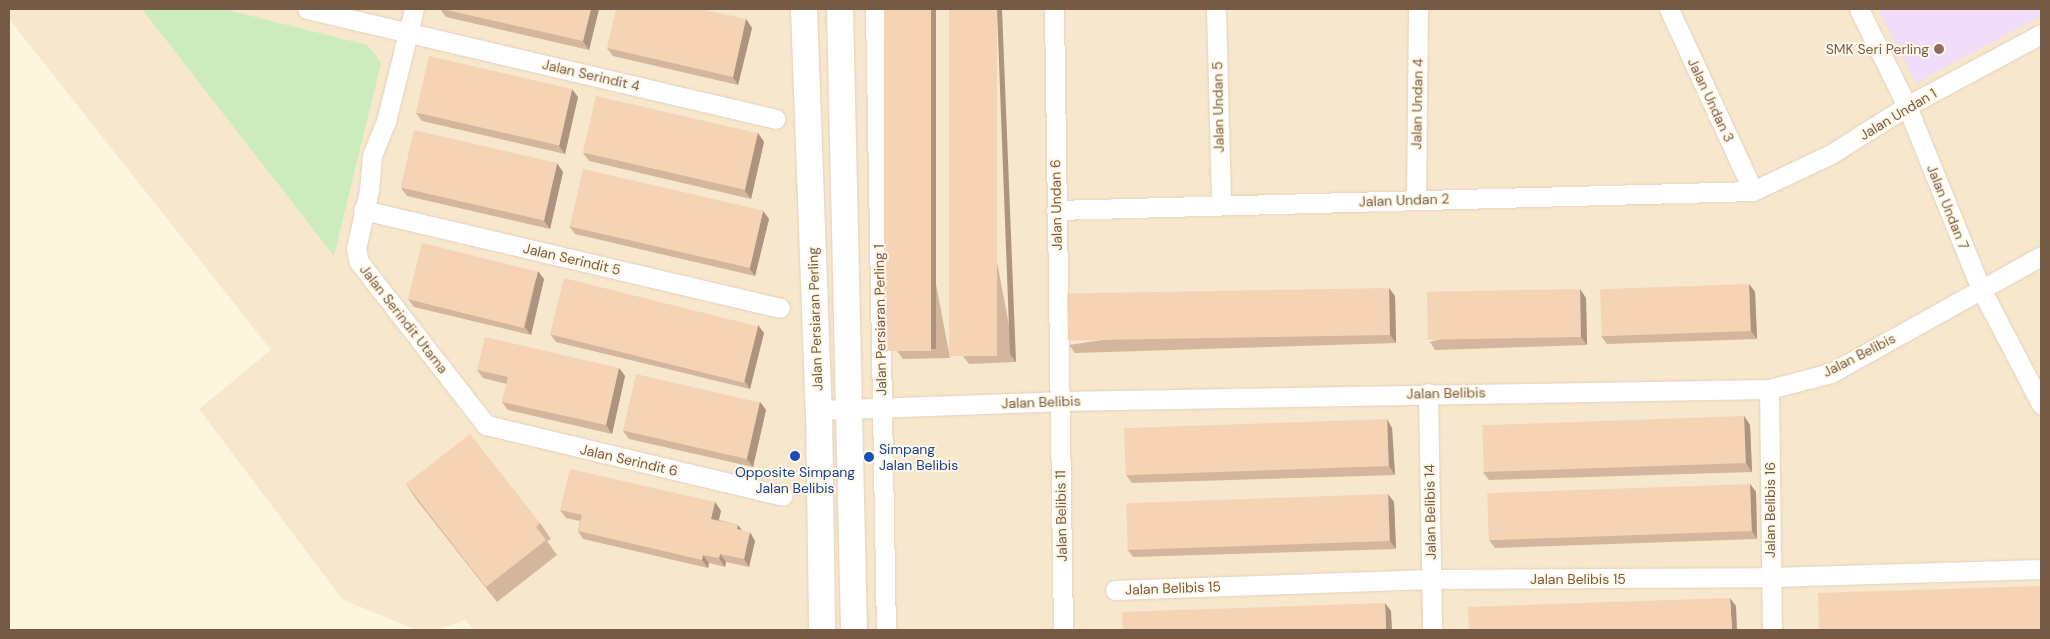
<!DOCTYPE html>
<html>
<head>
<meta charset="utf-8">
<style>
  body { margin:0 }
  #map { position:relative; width:2050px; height:639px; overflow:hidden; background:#fef5df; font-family:"DM Sans",sans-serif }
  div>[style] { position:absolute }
  .residential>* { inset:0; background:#f6e7cd }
  .education>* { inset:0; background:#f1dcfa }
  .green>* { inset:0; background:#ccecbd }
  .roads { filter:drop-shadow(0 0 1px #e2d1bb) drop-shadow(0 0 1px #e2d1bb) }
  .minor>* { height:19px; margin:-9.5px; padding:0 9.5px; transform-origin:9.5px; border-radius:9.5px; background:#fff }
  .secondary>* { height:26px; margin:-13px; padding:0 13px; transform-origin:13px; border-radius:13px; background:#fff }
  .wall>* { inset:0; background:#d3b69c }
  .shaded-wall>* { inset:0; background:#ac947f; transform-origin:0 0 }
  .building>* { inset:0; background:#f5d4b5; transform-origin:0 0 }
  .dots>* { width:14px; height:14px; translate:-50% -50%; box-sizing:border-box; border:2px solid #fff8e7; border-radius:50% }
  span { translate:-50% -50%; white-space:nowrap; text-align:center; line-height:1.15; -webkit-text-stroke:4px #fff8e7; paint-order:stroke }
  .education-label { font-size:14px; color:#785e54 }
  .right { translate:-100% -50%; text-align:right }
  .street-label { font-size:14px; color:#755b45 }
  .transit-label { font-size:14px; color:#164399 }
  .left { translate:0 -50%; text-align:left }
  .frame { position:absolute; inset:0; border:10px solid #755b45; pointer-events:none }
</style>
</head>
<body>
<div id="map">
  <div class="residential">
    <div style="clip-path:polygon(9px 9px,2041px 9px,2041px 630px,474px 630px,465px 620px,436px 630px,416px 630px,342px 599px,199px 409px,271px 350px,9px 19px)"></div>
  </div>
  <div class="education">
    <div style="clip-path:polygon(1878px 9px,2041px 9px,2041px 16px,1916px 83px)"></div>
  </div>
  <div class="green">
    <div style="clip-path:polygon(142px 9px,223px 9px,367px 45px,375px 54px,381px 63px,334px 256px)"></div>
  </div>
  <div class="roads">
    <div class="minor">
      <div style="left:307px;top:9px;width:481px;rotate:13.2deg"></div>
      <div style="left:414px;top:9px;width:115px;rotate:104deg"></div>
      <div style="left:386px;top:121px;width:38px;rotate:112deg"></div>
      <div style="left:372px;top:156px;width:34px;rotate:95deg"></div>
      <div style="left:369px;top:190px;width:60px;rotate:102.4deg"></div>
      <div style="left:356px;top:249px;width:13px;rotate:77deg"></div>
      <div style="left:359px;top:262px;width:207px;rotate:52.1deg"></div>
      <div style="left:486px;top:425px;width:305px;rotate:13.4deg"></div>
      <div style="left:875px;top:9px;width:621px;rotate:88.99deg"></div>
      <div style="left:1054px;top:9px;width:621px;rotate:89.17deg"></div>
      <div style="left:1216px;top:9px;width:196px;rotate:88.5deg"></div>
      <div style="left:1669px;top:9px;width:200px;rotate:65.2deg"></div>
      <div style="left:1859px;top:9px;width:108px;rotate:63.7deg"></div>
      <div style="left:1907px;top:106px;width:197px;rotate:68deg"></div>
      <div style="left:1981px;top:289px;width:130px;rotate:62.4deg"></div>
      <div style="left:1416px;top:200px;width:191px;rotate:-89.4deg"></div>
      <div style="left:363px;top:210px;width:428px;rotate:13.2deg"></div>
      <div style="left:1056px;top:210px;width:697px;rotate:-1.56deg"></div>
      <div style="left:1753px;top:191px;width:86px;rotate:-25.4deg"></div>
      <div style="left:1831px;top:154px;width:90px;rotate:-32.3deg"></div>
      <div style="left:1907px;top:106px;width:152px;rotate:-28.2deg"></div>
      <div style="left:1769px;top:389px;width:241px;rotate:89.3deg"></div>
      <div style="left:1428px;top:393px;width:237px;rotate:89deg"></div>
      <div style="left:819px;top:410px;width:240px;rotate:-2.1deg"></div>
      <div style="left:1059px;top:401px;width:710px;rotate:-0.97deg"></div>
      <div style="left:1769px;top:389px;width:64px;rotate:-14.5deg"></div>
      <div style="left:1831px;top:373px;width:240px;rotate:-29.1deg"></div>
      <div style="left:1115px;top:590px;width:316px;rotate:-2deg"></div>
      <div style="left:1431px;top:579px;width:340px;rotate:-0.3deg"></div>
      <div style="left:1771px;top:577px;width:270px;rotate:-1.7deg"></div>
    </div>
    <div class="secondary">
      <div style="left:804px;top:9px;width:401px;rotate:87.9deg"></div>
      <div style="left:819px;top:410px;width:220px;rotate:89.2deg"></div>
      <div style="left:840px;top:9px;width:621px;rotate:88.71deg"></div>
    </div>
  </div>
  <div class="wall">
    <div style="clip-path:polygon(440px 9px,599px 9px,589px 50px,446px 17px)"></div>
    <div style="clip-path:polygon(884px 9px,950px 358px,903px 359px,897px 351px)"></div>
    <div style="clip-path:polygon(949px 9px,1016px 362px,969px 364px,963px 356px)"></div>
    <div style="clip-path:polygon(746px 19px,752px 28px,738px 85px,613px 56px,607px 48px)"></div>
    <div style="clip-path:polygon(578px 97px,565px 154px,422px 121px,416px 113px)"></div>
    <div style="clip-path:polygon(758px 133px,764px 142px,751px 199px,589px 161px,583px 153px)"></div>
    <div style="clip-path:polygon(563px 172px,550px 229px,407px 196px,401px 188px)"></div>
    <div style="clip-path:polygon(763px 211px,769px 219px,755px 276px,575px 234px,569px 226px)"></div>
    <div style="clip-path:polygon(544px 279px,531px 335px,414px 307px,408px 299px)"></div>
    <div style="clip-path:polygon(1749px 284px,1755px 292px,1757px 339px,1607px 344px,1601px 336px)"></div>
    <div style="clip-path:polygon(1395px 296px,1396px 343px,1075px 353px,1069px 345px)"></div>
    <div style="clip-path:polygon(1586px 298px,1587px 345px,1435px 350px,1430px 342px)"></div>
    <div style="clip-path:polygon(764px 333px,750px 389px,556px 342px,550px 334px)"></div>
    <div style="clip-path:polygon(619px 368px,625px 376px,612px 434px,508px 410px,502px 402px,507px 384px,483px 378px,477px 370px)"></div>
    <div style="clip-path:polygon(760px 402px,766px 410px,753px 467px,629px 439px,623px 431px)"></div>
    <div style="clip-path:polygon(1744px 416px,1750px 425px,1752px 472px,1489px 480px,1483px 472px)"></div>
    <div style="clip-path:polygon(1392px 428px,1395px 475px,1132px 483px,1126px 475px)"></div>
    <div style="clip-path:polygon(406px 484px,540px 523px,551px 539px,547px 541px,557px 555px,497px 602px,416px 499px)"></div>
    <div style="clip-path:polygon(1750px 484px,1756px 492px,1757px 539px,1495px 548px,1489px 540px)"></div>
    <div style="clip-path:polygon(715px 502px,721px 511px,719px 520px,738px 525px,742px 531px,755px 541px,749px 567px,726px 562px,725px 567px,709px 563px,708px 568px,583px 539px,578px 531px,580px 521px,566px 518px,560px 510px)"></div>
    <div style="clip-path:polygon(1394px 502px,1396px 549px,1133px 557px,1127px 549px)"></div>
  </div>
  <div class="shaded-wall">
    <div style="clip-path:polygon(591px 9px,599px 9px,589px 50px,583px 41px)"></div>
    <div style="left:931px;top:9px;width:5px;height:340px"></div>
    <div style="clip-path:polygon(997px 9px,1002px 9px,1016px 362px,1010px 354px)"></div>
    <div style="clip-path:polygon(746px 19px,752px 28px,738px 85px,733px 77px)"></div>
    <div style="clip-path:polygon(572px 89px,578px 97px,565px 154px,559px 146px)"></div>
    <div style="clip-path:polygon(758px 133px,764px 142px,751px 199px,745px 191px)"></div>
    <div style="clip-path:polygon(557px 163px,563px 172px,550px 229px,544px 221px)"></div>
    <div style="clip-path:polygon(763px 211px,769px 219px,755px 276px,749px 268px)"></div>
    <div style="clip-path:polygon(538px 271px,544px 279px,531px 335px,525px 327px)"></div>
    <div style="clip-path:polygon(1749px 284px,1755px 292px,1757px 339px,1751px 331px)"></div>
    <div style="clip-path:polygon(1389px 288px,1395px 296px,1396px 343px,1390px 335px)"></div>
    <div style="clip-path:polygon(1580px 289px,1586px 298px,1587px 345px,1581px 337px)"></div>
    <div style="clip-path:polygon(758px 325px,764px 333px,750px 389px,744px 380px)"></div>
    <div style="clip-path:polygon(619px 368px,625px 376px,612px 434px,606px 425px)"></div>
    <div style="clip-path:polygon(760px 402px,766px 410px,753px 467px,747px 459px)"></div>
    <div style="clip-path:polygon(1744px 416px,1750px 425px,1752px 472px,1746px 463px)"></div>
    <div style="clip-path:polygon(1387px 419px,1392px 428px,1395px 475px,1389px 466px)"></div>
    <div style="clip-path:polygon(1750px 484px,1756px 492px,1757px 539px,1752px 531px)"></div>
    <div style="clip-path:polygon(1388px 494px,1394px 502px,1396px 549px,1390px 541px)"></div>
    <div style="clip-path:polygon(715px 502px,721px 511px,717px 527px,711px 519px)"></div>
    <div style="clip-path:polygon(738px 525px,744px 533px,737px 529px)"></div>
    <div style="clip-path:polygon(750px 532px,755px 541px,749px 567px,744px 559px)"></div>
    <div style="clip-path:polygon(720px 554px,726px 562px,725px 567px,719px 558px)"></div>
    <div style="clip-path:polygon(703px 555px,709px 563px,708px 568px,702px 560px)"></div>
    <div style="clip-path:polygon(1730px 598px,1736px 606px,1737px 630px,1732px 630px)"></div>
    <div style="clip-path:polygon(1385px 603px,1391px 611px,1392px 630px,1386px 630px)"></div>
  </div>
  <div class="building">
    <div style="clip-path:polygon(442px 9px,591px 9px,583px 41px)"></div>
    <div style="clip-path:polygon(616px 9px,700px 9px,746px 19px,733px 77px,607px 48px)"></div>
    <div style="left:884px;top:9px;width:47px;height:342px"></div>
    <div style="left:949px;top:9px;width:48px;height:347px"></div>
    <div style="left:429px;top:56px;width:147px;height:58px;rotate:13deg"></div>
    <div style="left:596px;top:96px;width:166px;height:58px;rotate:13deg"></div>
    <div style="left:414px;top:130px;width:147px;height:59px;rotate:13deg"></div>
    <div style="left:583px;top:169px;width:185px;height:59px;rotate:13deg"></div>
    <div style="left:422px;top:243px;width:119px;height:58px;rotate:14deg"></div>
    <div style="left:564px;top:278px;width:200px;height:58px;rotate:14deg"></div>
    <div style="left:1749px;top:284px;width:47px;height:149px;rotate:88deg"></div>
    <div style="left:1389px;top:288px;width:47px;height:322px;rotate:89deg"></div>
    <div style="left:1580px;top:289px;width:48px;height:153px;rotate:89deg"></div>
    <div style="clip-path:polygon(485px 337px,619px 368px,606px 425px,502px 402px,508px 377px,477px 370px)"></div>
    <div style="left:636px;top:374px;width:127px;height:58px;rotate:13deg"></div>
    <div style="left:1744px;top:416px;width:47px;height:262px;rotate:88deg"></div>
    <div style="left:1387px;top:419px;width:47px;height:263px;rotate:88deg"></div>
    <div style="clip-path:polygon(470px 434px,540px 523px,536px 527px,546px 540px,486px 587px,406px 484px)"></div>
    <div style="clip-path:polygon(570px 469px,715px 502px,711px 519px,738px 525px,737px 529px,750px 532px,744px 559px,720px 554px,719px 558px,703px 555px,702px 560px,578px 531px,582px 515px,560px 510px)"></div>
    <div style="left:1750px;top:484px;width:47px;height:263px;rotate:88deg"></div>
    <div style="left:1388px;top:494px;width:47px;height:262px;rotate:88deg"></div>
    <div style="clip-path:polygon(2041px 586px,2041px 630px,1819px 630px,1818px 593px)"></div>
    <div style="clip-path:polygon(1730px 598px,1732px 630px,1469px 630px,1468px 607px)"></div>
    <div style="clip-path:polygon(1385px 603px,1386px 630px,1123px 630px,1122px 612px)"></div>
  </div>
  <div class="dots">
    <div style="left:1939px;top:49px;background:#8d6e63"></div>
    <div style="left:795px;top:456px;background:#1a4fb4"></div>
    <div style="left:869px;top:457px;background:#1a4fb4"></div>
  </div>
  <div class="education-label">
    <span class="right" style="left:1929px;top:49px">SMK Seri Perling</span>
  </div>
  <div class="street-label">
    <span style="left:591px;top:75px;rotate:13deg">Jalan Serindit 4</span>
    <span style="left:1711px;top:100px;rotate:65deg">Jalan Undan 3</span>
    <span style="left:1417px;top:104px;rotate:-89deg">Jalan Undan 4</span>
    <span style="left:1218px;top:107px;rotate:-91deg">Jalan Undan 5</span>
    <span style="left:1898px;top:114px;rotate:-31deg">Jalan Undan 1</span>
    <span style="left:1404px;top:200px;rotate:-2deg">Jalan Undan 2</span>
    <span style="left:1056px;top:205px;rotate:-91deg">Jalan Undan 6</span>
    <span style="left:1948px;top:207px;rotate:68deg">Jalan Undan 7</span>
    <span style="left:572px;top:259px;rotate:13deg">Jalan Serindit 5</span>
    <span style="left:404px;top:319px;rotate:52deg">Jalan Serindit Utama</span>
    <span style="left:815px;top:319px;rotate:-92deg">Jalan Persiaran Perling</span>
    <span style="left:880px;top:320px;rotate:-91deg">Jalan Persiaran Perling 1</span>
    <span style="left:1859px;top:355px;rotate:-27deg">Jalan Belibis</span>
    <span style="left:1446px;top:393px;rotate:-1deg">Jalan Belibis</span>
    <span style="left:1041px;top:402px;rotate:-2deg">Jalan Belibis</span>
    <span style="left:629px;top:460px;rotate:13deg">Jalan Serindit 6</span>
    <span style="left:1770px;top:510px;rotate:-90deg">Jalan Belibis 16</span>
    <span style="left:1430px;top:512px;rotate:-91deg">Jalan Belibis 14</span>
    <span style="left:1061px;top:516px;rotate:-91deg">Jalan Belibis 11</span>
    <span style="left:1578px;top:579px">Jalan Belibis 15</span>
    <span style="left:1173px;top:588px;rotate:-2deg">Jalan Belibis 15</span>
  </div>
  <div class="transit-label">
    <span class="left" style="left:879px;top:457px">Simpang<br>Jalan Belibis</span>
    <span style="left:795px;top:480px">Opposite Simpang<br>Jalan Belibis</span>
  </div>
  <div class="frame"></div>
</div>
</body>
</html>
